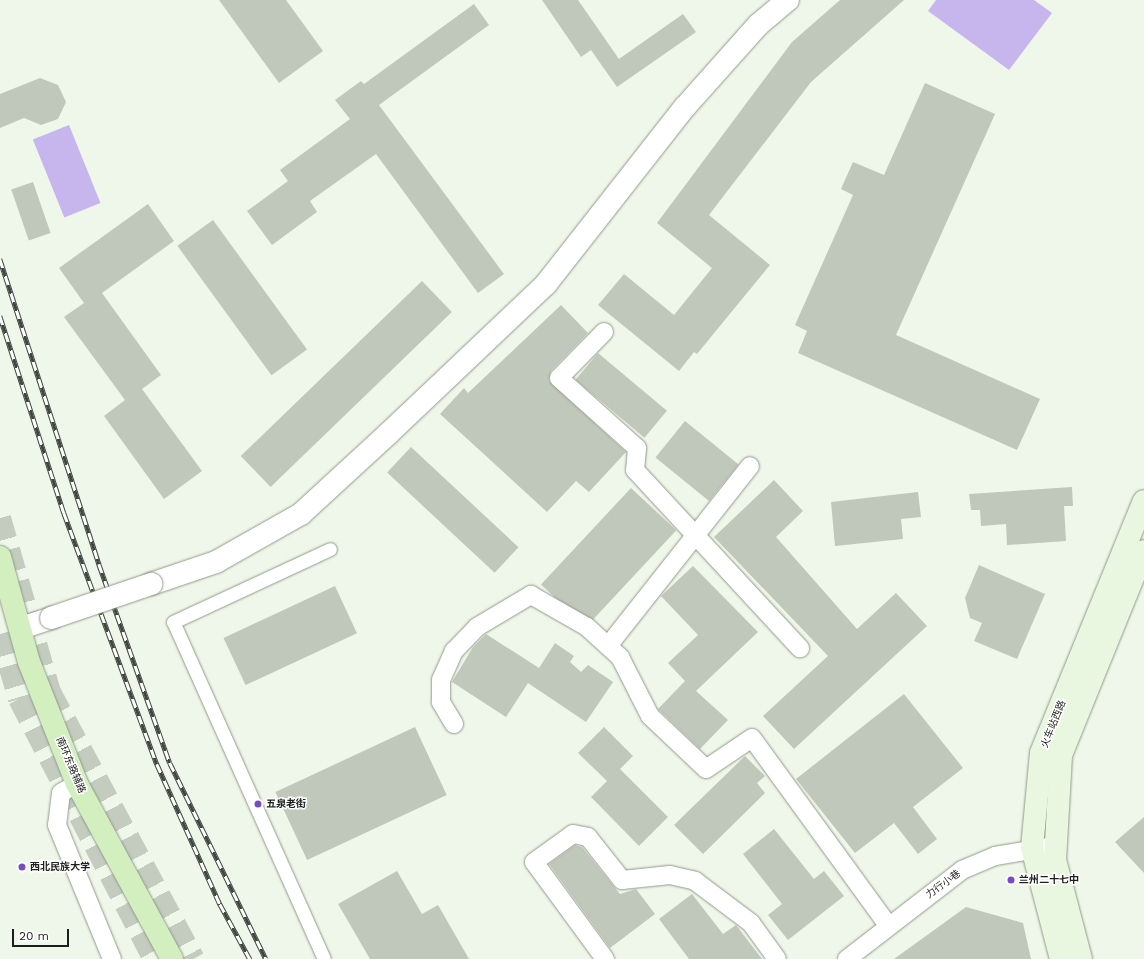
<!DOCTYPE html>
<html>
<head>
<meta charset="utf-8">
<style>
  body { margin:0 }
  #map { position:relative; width:1144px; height:959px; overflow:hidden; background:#eef7e9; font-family:"Work Sans","Noto Sans SC",sans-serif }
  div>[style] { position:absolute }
  .green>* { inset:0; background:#c7b6ed; transform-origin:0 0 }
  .building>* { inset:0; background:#c0c8bb; transform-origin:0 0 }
  .trunk-tunnel>* { height:22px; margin-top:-11px; transform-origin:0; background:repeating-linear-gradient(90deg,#c4ccc0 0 22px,transparent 0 33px) }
  .roads { filter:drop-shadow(0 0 1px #91998c) drop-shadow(0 0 1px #91998c) }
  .pedestrian>* { height:13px; margin:-6.5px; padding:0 6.5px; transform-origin:6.5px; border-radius:6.5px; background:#fff }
  .minor>* { height:18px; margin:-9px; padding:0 9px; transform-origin:9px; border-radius:9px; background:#fff }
  .tertiary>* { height:22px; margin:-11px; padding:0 11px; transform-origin:11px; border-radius:11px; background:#fff }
  .secondary>* { height:22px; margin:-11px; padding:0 11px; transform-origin:11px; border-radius:11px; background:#e9f7e0 }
  .primary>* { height:22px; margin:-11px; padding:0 11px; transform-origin:11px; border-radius:11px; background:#d3efc0 }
  .rail>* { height:4.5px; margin-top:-2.25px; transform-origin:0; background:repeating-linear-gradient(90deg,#fff 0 9px,#424640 0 18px); box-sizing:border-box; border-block:1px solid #424640 }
  .bridges { filter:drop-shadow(0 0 1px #91998c) drop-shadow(0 0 1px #91998c) }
  .tertiary-bridge>* { height:22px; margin:-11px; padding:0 11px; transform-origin:11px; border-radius:11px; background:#fff }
  .dots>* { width:11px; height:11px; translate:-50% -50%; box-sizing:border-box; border:2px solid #fff; border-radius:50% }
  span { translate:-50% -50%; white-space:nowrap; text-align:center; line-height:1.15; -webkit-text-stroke:3px #fff; paint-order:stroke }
  .street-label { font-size:10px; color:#1c1f1b }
  .poi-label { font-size:10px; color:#1c1f1b; font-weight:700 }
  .left { translate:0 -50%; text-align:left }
  .scale { position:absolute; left:12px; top:929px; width:57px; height:18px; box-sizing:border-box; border:2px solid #1c1f1b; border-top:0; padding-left:5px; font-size:12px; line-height:14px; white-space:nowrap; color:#1c1f1b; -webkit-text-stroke:3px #fff; paint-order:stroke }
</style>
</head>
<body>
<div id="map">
  <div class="green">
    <div style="clip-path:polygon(936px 0,1034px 0,1052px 13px,1009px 70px,928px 11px)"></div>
    <div style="left:69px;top:125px;width:84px;height:39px;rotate:68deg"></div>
  </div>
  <div class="building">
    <div style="clip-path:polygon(219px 0,286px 0,323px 51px,279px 83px)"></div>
    <div style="clip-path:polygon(542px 0,578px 0,619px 59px,683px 14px,696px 32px,617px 87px,591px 50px,581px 57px)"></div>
    <div style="clip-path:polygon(840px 0,904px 0,811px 82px,709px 215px,770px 265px,697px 354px,694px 352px,679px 371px,598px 305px,624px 274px,674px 315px,712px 268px,657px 223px,792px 42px)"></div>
    <div style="clip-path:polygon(474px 4px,489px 25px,379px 105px,504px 274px,478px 293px,376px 154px,310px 201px,317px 212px,272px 245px,247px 211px,288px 181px,280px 170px,350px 119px,335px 100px,361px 81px,364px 84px)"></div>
    <div style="clip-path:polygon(40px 78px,58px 85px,66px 102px,58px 119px,41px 125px,24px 118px,0 128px,0 94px)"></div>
    <div style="clip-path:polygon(925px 83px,995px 114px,896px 335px,1040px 399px,1017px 450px,798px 353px,807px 331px,795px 325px,853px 195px,841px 189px,853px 162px,884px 175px)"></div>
    <div style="left:33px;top:182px;width:54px;height:23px;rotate:71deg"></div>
    <div style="clip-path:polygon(148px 204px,174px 241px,102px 293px,161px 375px,142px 389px,202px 471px,164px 499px,104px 416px,125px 400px,64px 317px,84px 303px,59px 268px)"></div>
    <div style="left:213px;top:220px;width:160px;height:44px;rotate:54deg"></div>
    <div style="left:422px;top:281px;width:43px;height:252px;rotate:46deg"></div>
    <div style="clip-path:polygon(561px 305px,588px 333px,551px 371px,549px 381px,626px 452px,589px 492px,576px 481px,547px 512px,440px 414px,464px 388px,468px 393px)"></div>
    <div style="left:598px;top:353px;width:90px;height:35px;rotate:40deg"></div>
    <div style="left:685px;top:421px;width:69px;height:47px;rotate:39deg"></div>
    <div style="left:411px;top:447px;width:147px;height:35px;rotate:43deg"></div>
    <div style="clip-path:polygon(774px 480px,803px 511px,776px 537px,857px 629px,896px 593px,927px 626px,794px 749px,763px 716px,828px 656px,714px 537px)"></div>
    <div style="clip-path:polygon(1072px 487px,1073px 506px,1064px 506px,1066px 541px,1007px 545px,1006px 524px,981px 526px,980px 510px,971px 510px,969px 494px)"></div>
    <div style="left:631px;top:488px;width:62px;height:132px;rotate:43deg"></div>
    <div style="clip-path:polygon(918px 492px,921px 517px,901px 519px,903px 539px,835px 546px,831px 502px)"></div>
    <div style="clip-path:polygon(979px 565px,1045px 594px,1017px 659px,974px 641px,982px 623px,970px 618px,965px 598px)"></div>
    <div style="clip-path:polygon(693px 566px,758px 632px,696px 691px,728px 720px,700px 749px,658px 709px,685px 681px,668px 663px,698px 635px,661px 596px)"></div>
    <div style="left:335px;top:586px;width:52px;height:123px;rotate:65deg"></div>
    <div style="clip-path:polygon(486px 634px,539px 668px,555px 643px,574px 656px,570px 662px,581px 672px,588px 665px,613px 682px,586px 722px,528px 683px,506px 717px,452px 682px,473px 647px)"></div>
    <div style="clip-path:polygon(904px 694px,963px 768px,913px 807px,937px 839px,918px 854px,894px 823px,855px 853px,796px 779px)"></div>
    <div style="left:415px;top:727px;width:75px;height:154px;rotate:65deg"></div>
    <div style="clip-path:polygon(604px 727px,633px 756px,620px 769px,668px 817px,639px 846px,591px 797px,607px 781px,578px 753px)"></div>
    <div style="clip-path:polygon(745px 756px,765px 776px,757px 783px,765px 793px,703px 854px,674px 825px)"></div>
    <div style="clip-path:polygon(1144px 817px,1144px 873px,1115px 842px)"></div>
    <div style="clip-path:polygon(774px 829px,814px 879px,824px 871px,844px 896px,788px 940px,768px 915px,782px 904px,743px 854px)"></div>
    <div style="clip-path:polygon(575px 845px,582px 847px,620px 894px,636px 889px,655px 914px,610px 948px,549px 864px)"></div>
    <div style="clip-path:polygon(397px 871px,422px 914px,438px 905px,469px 959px,370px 959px,338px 904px)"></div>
    <div style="clip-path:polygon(692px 894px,723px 934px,736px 925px,762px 959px,689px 959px,659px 919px)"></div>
    <div style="clip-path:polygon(966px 907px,1023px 923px,1031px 959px,894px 959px)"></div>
  </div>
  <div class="trunk-tunnel">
    <div style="left:0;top:518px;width:181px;rotate:74deg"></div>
    <div style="left:50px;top:692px;width:303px;rotate:61.7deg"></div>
    <div style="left:0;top:634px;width:68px;rotate:73.7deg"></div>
    <div style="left:19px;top:699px;width:293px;rotate:62.6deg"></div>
  </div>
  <div class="roads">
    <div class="pedestrian">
      <div style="left:324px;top:959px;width:369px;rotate:-114.1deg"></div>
      <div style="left:173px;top:622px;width:173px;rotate:-24.9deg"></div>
    </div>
    <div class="minor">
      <div style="left:604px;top:332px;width:64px;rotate:134.4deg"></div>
      <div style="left:559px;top:378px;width:105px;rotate:41.9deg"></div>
      <div style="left:637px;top:448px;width:22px;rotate:95deg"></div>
      <div style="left:635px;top:470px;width:243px;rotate:47.2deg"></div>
      <div style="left:608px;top:646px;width:229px;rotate:-51.7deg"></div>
      <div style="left:454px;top:724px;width:26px;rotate:-121deg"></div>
      <div style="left:441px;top:702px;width:22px;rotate:-90deg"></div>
      <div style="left:441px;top:680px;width:32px;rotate:-66deg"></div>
      <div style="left:454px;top:651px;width:33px;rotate:-46deg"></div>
      <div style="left:477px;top:627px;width:63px;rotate:-30.7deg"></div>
      <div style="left:531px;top:595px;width:64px;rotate:29.7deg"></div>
      <div style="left:587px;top:627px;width:45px;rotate:42.3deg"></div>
      <div style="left:620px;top:657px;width:66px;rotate:63deg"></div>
      <div style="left:650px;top:716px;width:77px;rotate:43.4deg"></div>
      <div style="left:706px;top:769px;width:55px;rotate:-34deg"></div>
      <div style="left:752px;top:738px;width:231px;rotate:54deg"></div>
      <div style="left:77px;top:784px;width:18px;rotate:151deg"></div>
      <div style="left:61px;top:793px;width:32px;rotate:97deg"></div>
      <div style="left:57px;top:825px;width:145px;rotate:67.7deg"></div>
      <div style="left:605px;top:959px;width:120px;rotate:-126.2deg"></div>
      <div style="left:534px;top:862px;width:48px;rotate:-35.7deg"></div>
      <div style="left:573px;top:834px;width:15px;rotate:11deg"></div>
      <div style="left:588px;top:837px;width:55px;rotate:51.7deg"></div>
      <div style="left:622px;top:880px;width:48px;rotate:-5.9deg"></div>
      <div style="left:670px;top:875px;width:26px;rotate:13deg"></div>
      <div style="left:695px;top:881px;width:70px;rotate:36.9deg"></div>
      <div style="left:751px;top:923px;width:44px;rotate:54.2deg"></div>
      <div style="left:847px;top:959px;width:145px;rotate:-37.7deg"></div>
      <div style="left:962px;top:870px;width:36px;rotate:-23deg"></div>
      <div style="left:995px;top:856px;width:61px;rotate:-9.5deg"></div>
    </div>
    <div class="tertiary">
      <div style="left:151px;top:584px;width:69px;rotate:-18.7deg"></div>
      <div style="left:216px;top:562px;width:98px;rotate:-29.5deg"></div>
      <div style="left:301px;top:514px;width:118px;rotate:-42.6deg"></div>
      <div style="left:388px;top:434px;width:218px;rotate:-43.5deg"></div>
      <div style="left:546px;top:284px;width:225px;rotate:-51.9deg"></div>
      <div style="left:685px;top:107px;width:110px;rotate:-48.3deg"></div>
      <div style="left:758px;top:25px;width:39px;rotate:-40deg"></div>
      <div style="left:21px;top:628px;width:32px;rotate:-18deg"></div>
    </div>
    <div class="secondary">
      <div style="left:1061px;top:959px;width:115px;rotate:-104.6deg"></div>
      <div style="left:1032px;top:848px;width:95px;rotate:-84.6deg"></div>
      <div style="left:1041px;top:753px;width:272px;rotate:-67.8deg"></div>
      <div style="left:1081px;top:959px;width:102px;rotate:-104.7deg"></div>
      <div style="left:1055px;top:860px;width:105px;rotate:-86.7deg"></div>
      <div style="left:1061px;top:755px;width:220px;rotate:-67.9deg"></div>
    </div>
    <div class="primary">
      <div style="left:0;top:557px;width:109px;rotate:74.6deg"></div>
      <div style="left:29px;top:662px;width:131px;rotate:68.5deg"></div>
      <div style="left:77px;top:784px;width:199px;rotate:61.5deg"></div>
    </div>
  </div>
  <div class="rail">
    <div style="left:0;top:259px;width:321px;rotate:72deg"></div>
    <div style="left:99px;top:564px;width:211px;rotate:70.4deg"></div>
    <div style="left:170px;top:763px;width:218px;rotate:63.9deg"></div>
    <div style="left:0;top:316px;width:207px;rotate:72deg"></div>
    <div style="left:64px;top:513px;width:268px;rotate:69.7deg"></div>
    <div style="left:157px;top:764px;width:154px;rotate:65.8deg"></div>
    <div style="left:220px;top:904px;width:63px;rotate:61.4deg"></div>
  </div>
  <div class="bridges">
    <div class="tertiary-bridge">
      <div style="left:51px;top:618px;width:106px;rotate:-18.8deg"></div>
    </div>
  </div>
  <div class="dots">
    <div style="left:258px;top:804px;background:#7a4ac2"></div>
    <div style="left:22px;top:867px;background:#7a4ac2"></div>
    <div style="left:1011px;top:880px;background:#7a4ac2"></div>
  </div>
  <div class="street-label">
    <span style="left:1053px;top:724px;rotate:-68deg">火车站西路</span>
    <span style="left:71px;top:765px;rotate:67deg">南环东路辅路</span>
    <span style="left:943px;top:884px;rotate:-36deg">力行小巷</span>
  </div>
  <div class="poi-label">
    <span class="left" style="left:266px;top:804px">五泉老街</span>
    <span class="left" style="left:30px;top:867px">西北民族大学</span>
    <span class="left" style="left:1019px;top:880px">兰州二十七中</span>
  </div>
  <div class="scale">20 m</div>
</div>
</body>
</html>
